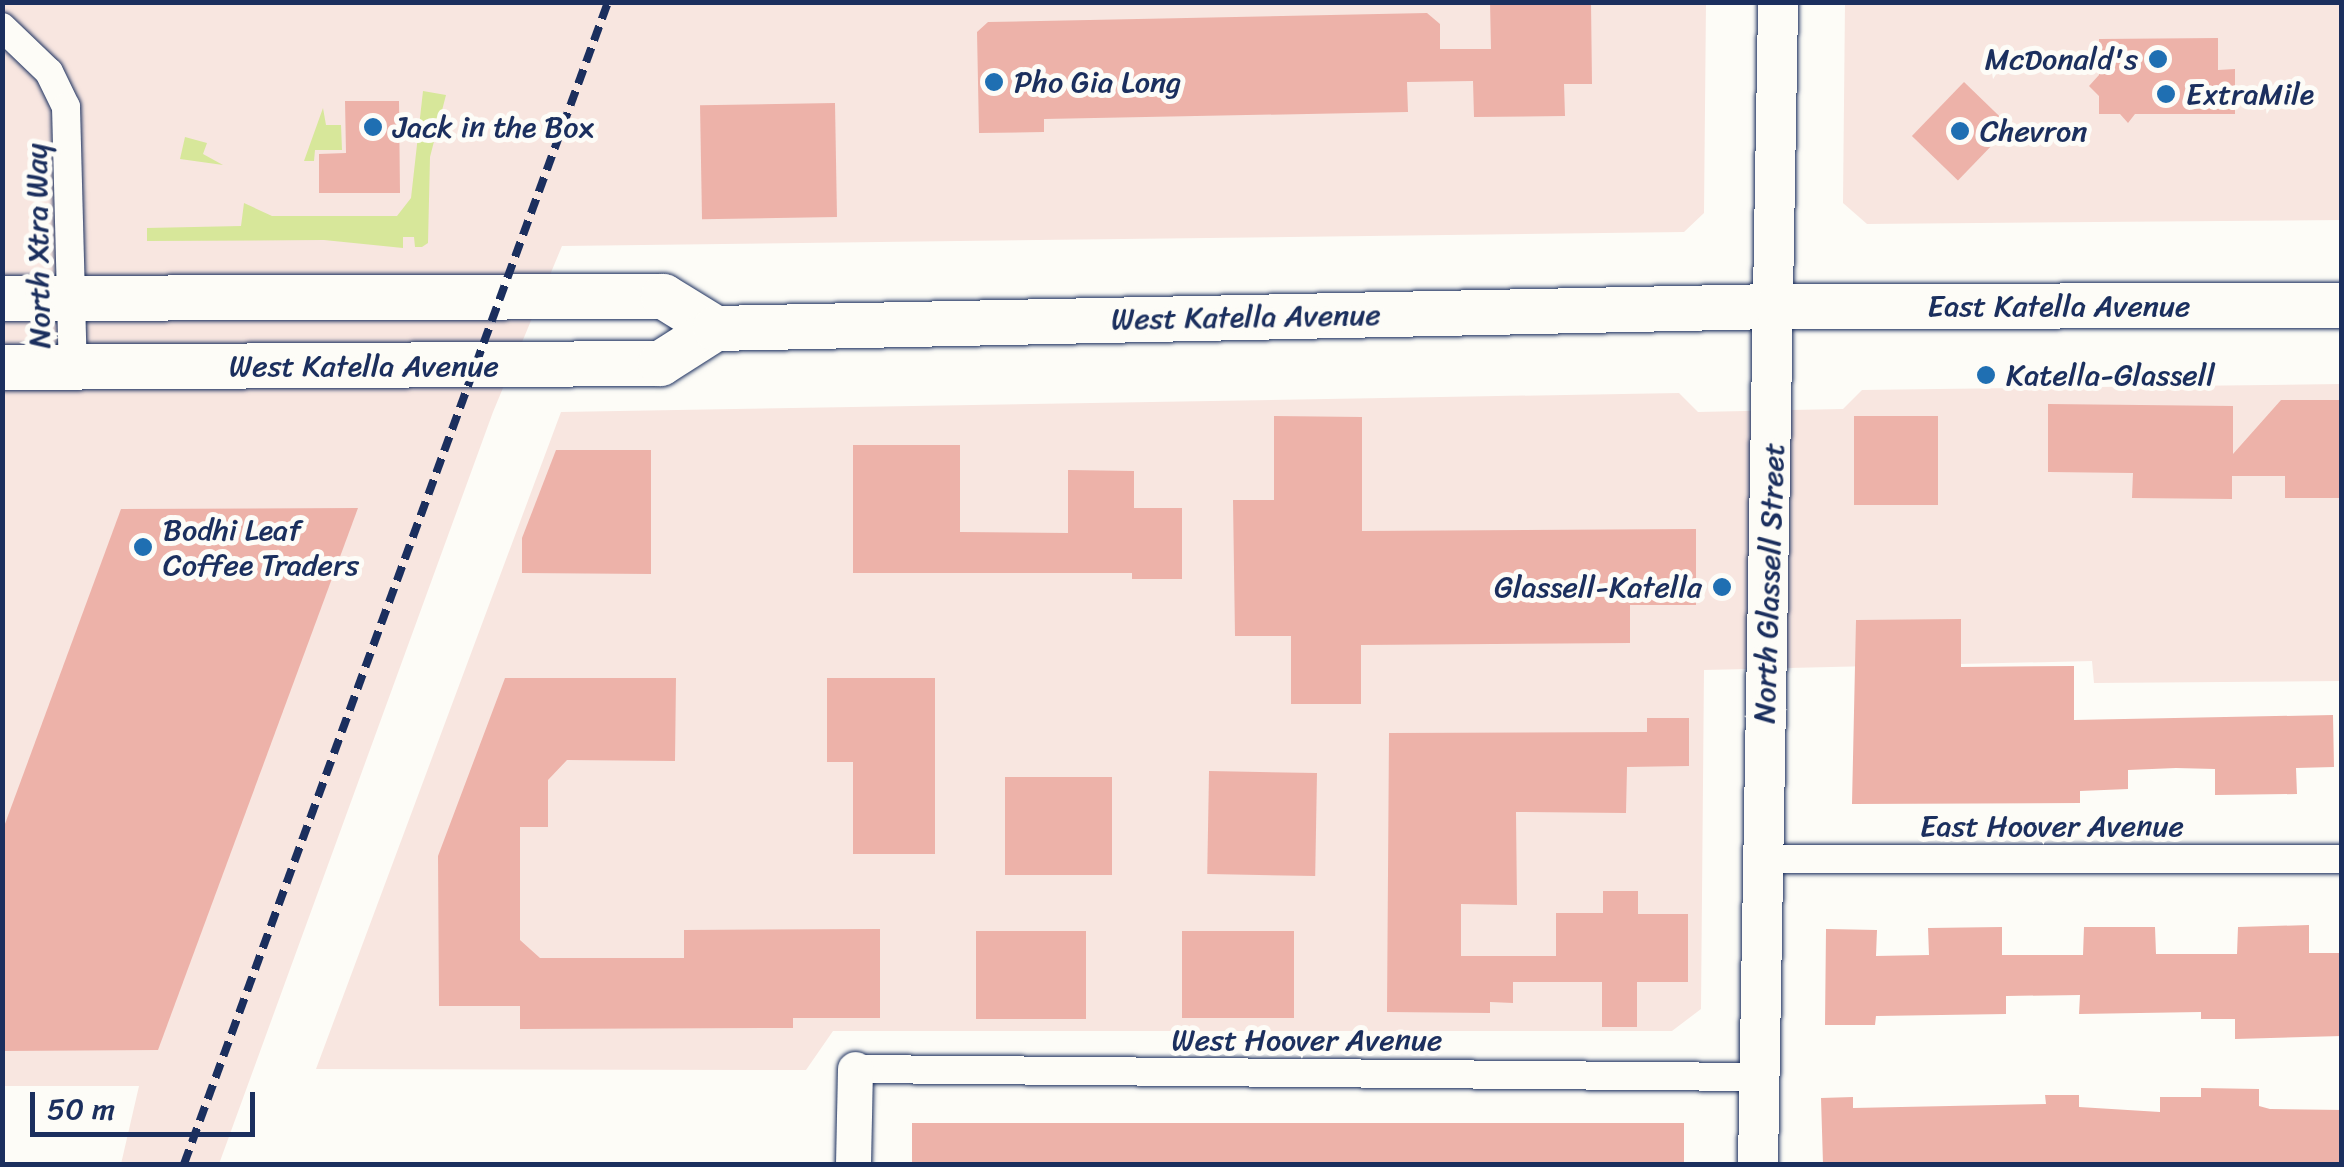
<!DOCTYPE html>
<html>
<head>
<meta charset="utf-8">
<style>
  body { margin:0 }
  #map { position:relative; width:2344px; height:1167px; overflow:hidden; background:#fdfcf7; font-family:Sriracha,sans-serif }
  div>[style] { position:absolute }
  .built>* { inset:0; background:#f8e6e0 }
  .green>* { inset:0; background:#d7e79a }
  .building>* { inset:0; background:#edb2a9; transform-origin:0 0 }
  .roads { filter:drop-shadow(0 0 2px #1b2f5e) drop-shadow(0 0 2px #1b2f5e) }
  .minor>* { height:28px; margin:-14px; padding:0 14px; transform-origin:14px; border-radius:14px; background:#fdfcf7 }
  .tertiary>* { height:35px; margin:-17.5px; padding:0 17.5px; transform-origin:17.5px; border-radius:17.5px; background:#fdfcf7 }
  .secondary>* { height:40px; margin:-20px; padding:0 20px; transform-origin:20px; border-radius:20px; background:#fdfcf7 }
  .primary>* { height:45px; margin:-22.5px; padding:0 22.5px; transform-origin:22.5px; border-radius:22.5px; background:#fdfcf7 }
  .rail>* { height:8px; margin-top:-4px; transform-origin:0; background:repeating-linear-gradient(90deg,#1b2f5e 0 15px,transparent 0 23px) }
  .dots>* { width:28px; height:28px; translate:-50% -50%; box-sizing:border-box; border:5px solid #fdfcf7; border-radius:50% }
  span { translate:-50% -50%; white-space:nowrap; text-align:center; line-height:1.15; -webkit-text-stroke:10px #fdfcf7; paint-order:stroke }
  .poi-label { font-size:30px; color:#1b2f5e }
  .right { translate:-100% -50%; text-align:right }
  .left { translate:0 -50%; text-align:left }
  .street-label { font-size:30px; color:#1b2f5e }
  .frame { position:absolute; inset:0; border:5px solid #1b2f5e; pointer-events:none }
  .scale { position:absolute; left:30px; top:1092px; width:225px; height:45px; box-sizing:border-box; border:5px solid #1b2f5e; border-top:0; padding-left:12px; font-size:30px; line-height:35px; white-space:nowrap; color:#1b2f5e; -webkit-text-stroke:8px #fdfcf7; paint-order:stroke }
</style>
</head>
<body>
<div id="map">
  <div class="built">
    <div style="clip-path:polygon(2px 3px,1706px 3px,1704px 213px,1684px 232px,562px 246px,493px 412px,219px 1164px,121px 1164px,139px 1086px,3px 1086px)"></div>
    <div style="clip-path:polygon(1845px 3px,2341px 3px,2341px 220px,1867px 224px,1843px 203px)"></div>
    <div style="clip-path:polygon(2341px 384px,2341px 681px,2094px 683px,2092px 661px,1704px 670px,1701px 1009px,1672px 1031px,833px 1031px,806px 1070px,316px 1069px,561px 412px,1679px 393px,1698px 412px,1843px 409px,1862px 390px)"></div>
  </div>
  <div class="green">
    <div style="clip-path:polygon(423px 91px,446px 95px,430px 157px,428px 243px,422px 247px,415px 247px,414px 237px,403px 237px,403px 248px,324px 240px,147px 241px,147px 228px,241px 226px,244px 203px,272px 216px,397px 216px,411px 198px)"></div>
    <div style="clip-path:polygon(323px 108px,326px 125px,341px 125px,342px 150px,315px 150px,314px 161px,304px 161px)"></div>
    <div style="clip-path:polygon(185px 137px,207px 143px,203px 154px,223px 165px,180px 159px)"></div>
  </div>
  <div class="building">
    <div style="clip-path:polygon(1490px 2px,1591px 2px,1592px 84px,1564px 84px,1565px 116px,1474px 117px,1473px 81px,1407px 82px,1408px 112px,1044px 119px,1044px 132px,979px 133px,977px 32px,988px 22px,1427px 13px,1440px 24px,1440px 49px,1491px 49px)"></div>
    <div style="clip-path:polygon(2218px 38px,2218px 70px,2235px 69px,2235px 114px,2135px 114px,2128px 123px,2120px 114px,2099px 114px,2099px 96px,2089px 86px,2099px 75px,2099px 39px)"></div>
    <div style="left:1964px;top:82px;width:64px;height:75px;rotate:44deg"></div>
    <div style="clip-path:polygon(345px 101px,399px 101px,400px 193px,319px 193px,319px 154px,346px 153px)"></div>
    <div style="left:835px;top:103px;width:114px;height:135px;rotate:89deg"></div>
    <div style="clip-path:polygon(2281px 400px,2342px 400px,2342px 498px,2285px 498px,2285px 476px,2232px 476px,2232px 499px,2132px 498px,2133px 473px,2048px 472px,2048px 404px,2233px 406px,2233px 454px)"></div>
    <div style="clip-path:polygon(1274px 416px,1362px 417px,1362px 531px,1696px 529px,1696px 605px,1630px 605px,1630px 643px,1361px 645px,1361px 704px,1291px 704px,1291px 636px,1235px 636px,1233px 500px,1274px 500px)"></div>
    <div style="left:1854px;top:416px;width:84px;height:89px"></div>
    <div style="clip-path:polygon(853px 445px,960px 445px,960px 532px,1068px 533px,1068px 470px,1134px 471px,1134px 508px,1182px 508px,1182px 579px,1132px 579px,1132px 573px,853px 573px)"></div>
    <div style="clip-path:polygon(556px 450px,651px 450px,651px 574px,522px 573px,522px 538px)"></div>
    <div style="clip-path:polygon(358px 508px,158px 1050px,2px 1051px,2px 832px,121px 509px)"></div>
    <div style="clip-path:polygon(1961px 619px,1961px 667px,2074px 666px,2074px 720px,2333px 715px,2334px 767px,2296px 768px,2297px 794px,2215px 795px,2215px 769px,2176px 768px,2128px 770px,2128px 789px,2080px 791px,2080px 803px,1852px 804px,1856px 620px)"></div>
    <div style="clip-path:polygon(505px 678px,676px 678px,675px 761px,567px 760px,548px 780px,548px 827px,520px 827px,520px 940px,540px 958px,684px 958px,684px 930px,880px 929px,880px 1018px,793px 1018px,793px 1028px,520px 1029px,520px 1006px,439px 1006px,438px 856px)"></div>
    <div style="clip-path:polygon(827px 678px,935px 678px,935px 854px,853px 854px,853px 762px,827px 762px)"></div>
    <div style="clip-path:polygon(1647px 718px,1689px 718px,1689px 766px,1627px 767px,1626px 813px,1516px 812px,1517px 905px,1461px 904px,1461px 956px,1556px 956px,1556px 913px,1603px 913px,1603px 891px,1638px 891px,1638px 914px,1688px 914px,1688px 982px,1637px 982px,1637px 1027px,1602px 1027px,1602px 982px,1513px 982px,1513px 1003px,1490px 1002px,1490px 1013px,1387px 1012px,1389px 733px,1647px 732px)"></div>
    <div style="left:1317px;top:773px;width:103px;height:108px;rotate:91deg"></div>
    <div style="left:1112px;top:777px;width:98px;height:107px;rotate:90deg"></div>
    <div style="clip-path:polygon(2309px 925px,2309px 953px,2342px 953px,2342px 1036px,2235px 1039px,2235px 1019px,2201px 1019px,2201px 1012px,2079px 1014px,2080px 995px,2006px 996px,2006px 1014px,1876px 1016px,1875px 1025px,1825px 1025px,1826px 929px,1877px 930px,1876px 956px,1929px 955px,1928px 928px,2002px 927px,2002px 955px,2083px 955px,2084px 927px,2155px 927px,2156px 954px,2237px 954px,2238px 927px)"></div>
    <div style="left:976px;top:931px;width:110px;height:88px"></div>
    <div style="left:1182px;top:931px;width:112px;height:87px"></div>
    <div style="clip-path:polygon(2201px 1088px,2259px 1089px,2259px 1106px,2270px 1109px,2342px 1110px,2342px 1164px,1823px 1164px,1821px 1098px,1853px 1097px,1853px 1108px,2046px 1104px,2045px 1095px,2079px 1095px,2079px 1107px,2160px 1112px,2160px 1097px,2201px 1097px)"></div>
    <div style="left:1684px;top:1123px;width:41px;height:772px;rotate:90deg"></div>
  </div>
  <div class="roads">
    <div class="minor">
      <div style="left:2px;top:27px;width:65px;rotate:43.8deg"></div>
      <div style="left:49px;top:72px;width:39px;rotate:64deg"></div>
      <div style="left:66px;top:107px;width:260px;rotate:88.5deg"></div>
      <div style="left:1763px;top:859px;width:579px"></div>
      <div style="left:855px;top:1069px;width:904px;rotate:0.51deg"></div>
    </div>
    <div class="tertiary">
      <div style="left:853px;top:1164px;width:95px;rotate:-88.8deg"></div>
    </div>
    <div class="secondary">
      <div style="left:1758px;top:1164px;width:1162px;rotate:-89.01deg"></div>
    </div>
    <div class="primary">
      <div style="left:2px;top:298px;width:661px;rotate:-0.17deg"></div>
      <div style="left:663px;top:296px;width:61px;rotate:31.6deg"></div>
      <div style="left:2px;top:367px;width:658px;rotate:-0.35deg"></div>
      <div style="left:660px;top:363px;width:65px;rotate:-32.5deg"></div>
      <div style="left:715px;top:328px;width:1062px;rotate:-1.19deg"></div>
      <div style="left:1777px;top:306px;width:565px;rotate:-0.1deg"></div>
    </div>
  </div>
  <div class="rail">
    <div style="left:184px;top:1164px;width:1237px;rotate:-69.95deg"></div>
  </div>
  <div class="dots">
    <div style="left:2158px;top:59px;background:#1f6fb2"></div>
    <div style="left:994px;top:82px;background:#1f6fb2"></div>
    <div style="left:2166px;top:94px;background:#1f6fb2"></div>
    <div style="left:373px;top:127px;background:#1f6fb2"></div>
    <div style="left:1960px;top:131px;background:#1f6fb2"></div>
    <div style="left:1986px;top:375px;background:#1f6fb2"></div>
    <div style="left:143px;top:547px;background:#1f6fb2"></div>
    <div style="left:1722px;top:587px;background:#1f6fb2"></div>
  </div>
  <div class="poi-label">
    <span class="right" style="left:2138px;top:59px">McDonald's</span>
    <span class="left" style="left:1014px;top:82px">Pho Gia Long</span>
    <span class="left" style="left:2186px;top:94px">ExtraMile</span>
    <span class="left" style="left:393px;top:127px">Jack in the Box</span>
    <span class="left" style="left:1980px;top:131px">Chevron</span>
    <span class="left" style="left:2006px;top:375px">Katella-Glassell</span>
    <span class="left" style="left:163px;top:547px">Bodhi Leaf<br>Coffee Traders</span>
    <span class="right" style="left:1702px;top:587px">Glassell-Katella</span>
  </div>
  <div class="street-label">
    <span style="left:38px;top:246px;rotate:-91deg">North Xtra Way</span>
    <span style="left:2059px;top:306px">East Katella Avenue</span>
    <span style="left:1246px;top:317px;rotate:-1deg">West Katella Avenue</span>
    <span style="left:364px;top:366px">West Katella Avenue</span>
    <span style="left:1769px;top:583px;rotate:-88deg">North Glassell Street</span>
    <span style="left:2052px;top:826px">East Hoover Avenue</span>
    <span style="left:1307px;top:1040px">West Hoover Avenue</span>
  </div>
  <div class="frame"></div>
  <div class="scale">50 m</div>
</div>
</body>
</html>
